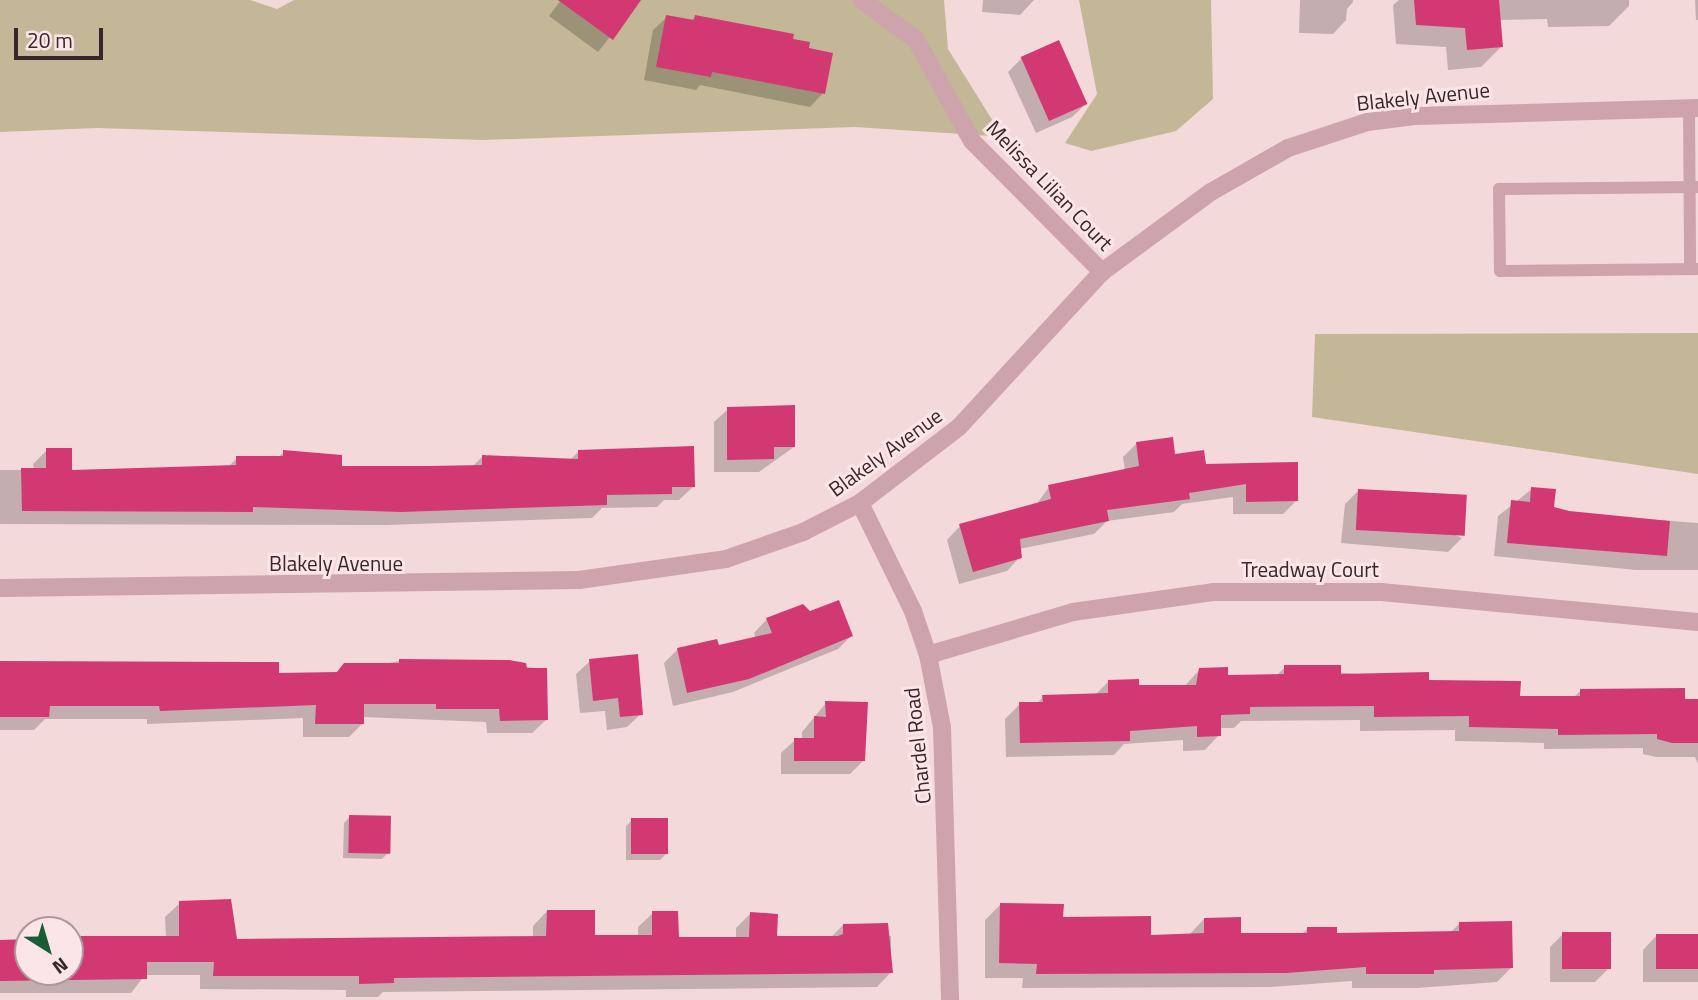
<!DOCTYPE html>
<html>
<head>
<meta charset="utf-8">
<style>
  body { margin:0 }
  #map { position:relative; width:1698px; height:1000px; overflow:hidden; background:#f4d9db; font-family:"Titillium Web",sans-serif }
  div>[style] { position:absolute }
  .green>* { inset:0; background:#c4b797 }
  .shadow>* { inset:0; background:#0003 }
  .building>* { inset:0; background:#d23973; transform-origin:0 0 }
  .service>* { height:12px; margin:-6px; padding:0 6px; transform-origin:6px; border-radius:6px; background:#cda4ab }
  .minor>* { height:18px; margin:-9px; padding:0 9px; transform-origin:9px; border-radius:9px; background:#cda4ab }
  span { translate:-50% -50%; white-space:nowrap; text-align:center; line-height:1.15; -webkit-text-stroke:6px #fbe5e7; paint-order:stroke }
  .street-label { font-size:21px; color:#37262b }
  .north { position:absolute; left:14px; top:916px; width:70px; height:70px; box-sizing:border-box; background:#fbe5e7; border:2px solid #ad999c; border-radius:50%; rotate:143deg; font-size:19px; font-weight:700; line-height:28px; text-align:center; color:#37262b }
  .north::after { content:''; display:block; margin:auto; width:24px; height:32px; background:#185d36; clip-path:polygon(50% 0,100% 100%,50% 72%,0 100%) }
  .scale { position:absolute; left:14px; top:28px; width:89px; height:32px; box-sizing:border-box; border:4px solid #37262b; border-top:0; padding-left:9px; font-size:21px; line-height:24px; white-space:nowrap; color:#37262b; -webkit-text-stroke:5px #fbe5e7; paint-order:stroke }
</style>
</head>
<body>
<div id="map">
  <div class="green">
    <div style="clip-path:polygon(0 0,250px 0,277px 9px,294px 0,944px 0,948px 49px,996px 126px,991px 136px,855px 127px,483px 140px,97px 128px,0 132px)"></div>
    <div style="clip-path:polygon(1079px 0,1211px 0,1213px 99px,1176px 131px,1091px 151px,1065px 143px,1097px 94px)"></div>
    <div style="clip-path:polygon(1698px 333px,1698px 474px,1312px 417px,1315px 334px)"></div>
  </div>
  <div class="shadow">
    <div style="clip-path:polygon(561px 0,639px 0,598px 52px,549px 16px)"></div>
    <div style="clip-path:polygon(983px 0,1034px 0,1020px 15px,982px 12px)"></div>
    <div style="clip-path:polygon(1300px 0,1353px 0,1353px 2px,1347px 9px,1346px 20px,1333px 34px,1299px 33px)"></div>
    <div style="clip-path:polygon(1399px 0,1629px 0,1629px 6px,1609px 26px,1548px 27px,1547px 19px,1499px 20px,1501px 47px,1481px 67px,1448px 70px,1446px 47px,1396px 44px,1393px 5px)"></div>
    <div style="clip-path:polygon(1695px 0,1698px 0,1698px 20px,1696px 20px)"></div>
    <div style="clip-path:polygon(667px 17px,691px 21px,695px 17px,791px 41px,807px 49px,823px 93px,810px 107px,700px 85px,696px 90px,644px 80px,653px 30px)"></div>
    <div style="clip-path:polygon(1022px 58px,1086px 104px,1072px 117px,1036px 133px,1008px 72px)"></div>
    <div style="clip-path:polygon(728px 409px,794px 447px,759px 472px,714px 472px,714px 422px)"></div>
    <div style="clip-path:polygon(1137px 443px,1297px 500px,1283px 514px,1233px 514px,1233px 497px,1182px 504px,1174px 512px,1107px 521px,1094px 534px,1019px 549px,1020px 557px,1007px 571px,959px 584px,947px 540px,960px 526px,1036px 505px,1049px 487px,1125px 471px,1123px 457px)"></div>
    <div style="clip-path:polygon(47px 450px,71px 471px,228px 467px,237px 458px,277px 458px,284px 452px,340px 468px,472px 467px,482px 457px,569px 461px,579px 451px,693px 487px,679px 500px,664px 500px,657px 507px,602px 508px,592px 518px,386px 525px,0 524px,0 470px,34px 470px,33px 464px)"></div>
    <div style="clip-path:polygon(1532px 489px,1552px 508px,1568px 513px,1698px 523px,1698px 570px,1636px 570px,1494px 556px,1498px 516px)"></div>
    <div style="clip-path:polygon(1358px 491px,1462px 538px,1448px 552px,1341px 543px,1345px 504px)"></div>
    <div style="clip-path:polygon(810px 613px,851px 636px,838px 649px,733px 692px,673px 706px,664px 663px,677px 650px,716px 641px,718px 648px,756px 639px,754px 633px,767px 619px)"></div>
    <div style="clip-path:polygon(467px 660px,545px 669px,546px 720px,532px 733px,487px 733px,486px 722px,363px 717px,363px 723px,349px 737px,303px 737px,303px 718px,147px 724px,147px 719px,45px 719px,34px 730px,0 730px,0 664px,277px 674px,336px 674px,399px 661px)"></div>
    <div style="clip-path:polygon(590px 661px,641px 714px,627px 727px,607px 730px,605px 711px,580px 713px,576px 674px)"></div>
    <div style="clip-path:polygon(1285px 667px,1427px 681px,1519px 698px,1574px 697px,1581px 690px,1698px 702px,1698px 764px,1695px 757px,1656px 757px,1643px 754px,1643px 748px,1544px 749px,1544px 743px,1455px 741px,1455px 730px,1360px 731px,1360px 720px,1241px 721px,1234px 728px,1219px 728px,1219px 735px,1205px 750px,1183px 751px,1183px 740px,1124px 744px,1114px 755px,1006px 757px,1005px 719px,1020px 704px,1036px 704px,1043px 697px,1095px 695px,1108px 682px,1137px 687px,1184px 687px,1200px 669px,1227px 677px,1276px 676px)"></div>
    <div style="clip-path:polygon(826px 703px,863px 761px,850px 774px,781px 774px,781px 753px,795px 740px,802px 740px,802px 732px)"></div>
    <div style="clip-path:polygon(350px 817px,389px 852px,382px 859px,343px 858px,344px 823px)"></div>
    <div style="clip-path:polygon(632px 820px,666px 854px,660px 860px,626px 860px,626px 826px)"></div>
    <div style="clip-path:polygon(180px 903px,235px 941px,533px 938px,533px 926px,547px 911px,593px 937px,638px 937px,638px 927px,653px 913px,677px 939px,736px 938px,736px 928px,750px 914px,775px 938px,831px 937px,843px 925px,891px 936px,891px 972px,877px 987px,383px 992px,378px 997px,346px 997px,346px 990px,200px 989px,200px 975px,145px 975px,131px 993px,0 993px,0 941px,28px 941px,28px 972px,70px 972px,70px 940px,166px 938px,165px 917px)"></div>
    <div style="clip-path:polygon(1000px 905px,1150px 937px,1189px 935px,1204px 919px,1240px 934px,1301px 935px,1308px 928px,1335px 934px,1450px 933px,1459px 924px,1512px 967px,1497px 982px,1417px 988px,1352px 988px,1352px 981px,1270px 987px,1022px 988px,1023px 978px,985px 978px,985px 920px)"></div>
    <div style="clip-path:polygon(1563px 934px,1609px 968px,1595px 982px,1550px 982px,1550px 947px)"></div>
    <div style="clip-path:polygon(1656px 936px,1698px 936px,1698px 982px,1643px 982px,1643px 950px)"></div>
  </div>
  <div class="building">
    <div style="clip-path:polygon(558px 0,641px 0,613px 40px)"></div>
    <div style="clip-path:polygon(1414px 0,1499px 0,1503px 47px,1467px 50px,1465px 28px,1416px 25px)"></div>
    <div style="clip-path:polygon(666px 15px,694px 20px,695px 15px,794px 34px,793px 39px,810px 42px,809px 48px,833px 53px,825px 94px,712px 72px,711px 77px,656px 67px)"></div>
    <div style="left:1059px;top:40px;width:70px;height:42px;rotate:66deg"></div>
    <div style="clip-path:polygon(795px 405px,795px 447px,774px 447px,774px 459px,727px 460px,727px 407px)"></div>
    <div style="clip-path:polygon(1173px 437px,1175px 454px,1204px 450px,1206px 464px,1298px 462px,1298px 501px,1246px 502px,1246px 484px,1189px 493px,1190px 499px,1107px 510px,1109px 521px,1020px 539px,1022px 558px,973px 572px,959px 524px,1051px 499px,1048px 485px,1139px 466px,1136px 442px)"></div>
    <div style="clip-path:polygon(694px 446px,695px 487px,672px 487px,672px 494px,607px 495px,607px 505px,401px 512px,253px 507px,253px 512px,22px 511px,21px 468px,46px 468px,46px 448px,72px 448px,72px 470px,236px 465px,236px 456px,283px 456px,283px 450px,342px 455px,342px 466px,429px 466px,482px 465px,482px 455px,578px 459px,578px 450px)"></div>
    <div style="clip-path:polygon(1531px 487px,1556px 489px,1554px 507px,1569px 511px,1670px 521px,1667px 556px,1507px 543px,1511px 500px,1530px 502px)"></div>
    <div style="left:1358px;top:489px;width:109px;height:41px;rotate:3deg"></div>
    <div style="clip-path:polygon(839px 600px,853px 636px,749px 679px,687px 693px,677px 648px,717px 639px,719px 645px,772px 633px,766px 618px,803px 604px,810px 611px)"></div>
    <div style="clip-path:polygon(638px 654px,643px 715px,620px 717px,618px 698px,593px 701px,589px 659px)"></div>
    <div style="clip-path:polygon(399px 659px,509px 660px,526px 663px,527px 668px,547px 668px,548px 720px,500px 721px,499px 709px,436px 709px,436px 704px,364px 704px,364px 724px,315px 724px,316px 705px,160px 711px,159px 706px,50px 706px,49px 717px,0 717px,0 661px,279px 662px,279px 673px,337px 672px,344px 663px,399px 663px)"></div>
    <div style="clip-path:polygon(1284px 665px,1341px 665px,1341px 674px,1429px 672px,1429px 680px,1521px 681px,1520px 696px,1580px 696px,1580px 689px,1685px 688px,1685px 699px,1698px 699px,1698px 743px,1672px 743px,1657px 739px,1657px 734px,1558px 735px,1558px 729px,1469px 727px,1469px 716px,1374px 717px,1374px 706px,1250px 707px,1250px 714px,1221px 715px,1221px 736px,1197px 737px,1197px 726px,1130px 731px,1130px 741px,1020px 743px,1019px 702px,1043px 702px,1042px 695px,1108px 693px,1108px 680px,1139px 679px,1139px 685px,1196px 685px,1199px 668px,1228px 667px,1228px 675px,1284px 674px)"></div>
    <div style="clip-path:polygon(825px 701px,868px 702px,865px 761px,794px 761px,794px 738px,814px 738px,814px 716px,826px 717px)"></div>
    <div style="left:349px;top:815px;width:42px;height:38px;rotate:1deg"></div>
    <div style="left:631px;top:818px;width:37px;height:36px"></div>
    <div style="clip-path:polygon(231px 899px,237px 939px,546px 936px,547px 910px,595px 910px,595px 935px,652px 935px,652px 911px,678px 911px,679px 937px,749px 937px,750px 912px,778px 914px,777px 936px,838px 936px,843px 934px,843px 924px,888px 923px,893px 973px,394px 978px,394px 983px,359px 984px,359px 976px,213px 976px,214px 962px,147px 962px,147px 979px,0 981px,0 940px,28px 939px,28px 972px,70px 972px,70px 936px,179px 936px,179px 901px)"></div>
    <div style="clip-path:polygon(1000px 903px,1064px 904px,1063px 917px,1151px 916px,1151px 935px,1204px 933px,1204px 918px,1241px 917px,1241px 933px,1307px 933px,1307px 927px,1337px 927px,1337px 933px,1459px 931px,1459px 922px,1512px 921px,1513px 968px,1434px 970px,1434px 974px,1366px 974px,1366px 967px,1286px 973px,1036px 974px,1037px 964px,999px 963px)"></div>
    <div style="left:1562px;top:932px;width:49px;height:37px"></div>
    <div style="left:1656px;top:934px;width:42px;height:35px"></div>
  </div>
  <div class="service">
    <div style="left:1689px;top:108px;width:161px;rotate:89.6deg"></div>
    <div style="left:1698px;top:187px;width:199px;rotate:179.4deg"></div>
    <div style="left:1499px;top:189px;width:82px;rotate:89.3deg"></div>
    <div style="left:1500px;top:271px;width:198px;rotate:-0.6deg"></div>
  </div>
  <div class="minor">
    <div style="left:862px;top:0;width:67px;rotate:36.5deg"></div>
    <div style="left:916px;top:40px;width:115px;rotate:61deg"></div>
    <div style="left:972px;top:141px;width:185px;rotate:45.2deg"></div>
    <div style="left:860px;top:503px;width:120px;rotate:63.9deg"></div>
    <div style="left:913px;top:611px;width:46px;rotate:71.2deg"></div>
    <div style="left:928px;top:655px;width:73px;rotate:79deg"></div>
    <div style="left:942px;top:727px;width:273px;rotate:88.3deg"></div>
    <div style="left:0;top:588px;width:579px;rotate:-0.79deg"></div>
    <div style="left:579px;top:580px;width:148px;rotate:-8.1deg"></div>
    <div style="left:726px;top:559px;width:82px;rotate:-19.3deg"></div>
    <div style="left:803px;top:532px;width:64px;rotate:-27deg"></div>
    <div style="left:860px;top:503px;width:125px;rotate:-37.5deg"></div>
    <div style="left:959px;top:427px;width:211px;rotate:-47.3deg"></div>
    <div style="left:1102px;top:272px;width:135px;rotate:-36.3deg"></div>
    <div style="left:1211px;top:192px;width:89px;rotate:-29.7deg"></div>
    <div style="left:1288px;top:148px;width:83px;rotate:-18.2deg"></div>
    <div style="left:1367px;top:122px;width:48px;rotate:-7.1deg"></div>
    <div style="left:1415px;top:116px;width:283px;rotate:-1.6deg"></div>
    <div style="left:928px;top:655px;width:151px;rotate:-16.5deg"></div>
    <div style="left:1073px;top:612px;width:141px;rotate:-8.1deg"></div>
    <div style="left:1213px;top:592px;width:168px"></div>
    <div style="left:1381px;top:592px;width:318px;rotate:5.4deg"></div>
  </div>
  <div class="street-label">
    <span style="left:1423px;top:96px;rotate:-6deg">Blakely Avenue</span>
    <span style="left:1050px;top:185px;rotate:46deg">Melissa Lilian Court</span>
    <span style="left:885px;top:452px;rotate:-36deg">Blakely Avenue</span>
    <span style="left:336px;top:563px">Blakely Avenue</span>
    <span style="left:1310px;top:569px">Treadway Court</span>
    <span style="left:917px;top:746px;rotate:-96deg">Chardel Road</span>
  </div>
  <div class="north">N</div>
  <div class="scale">20 m</div>
</div>
</body>
</html>
